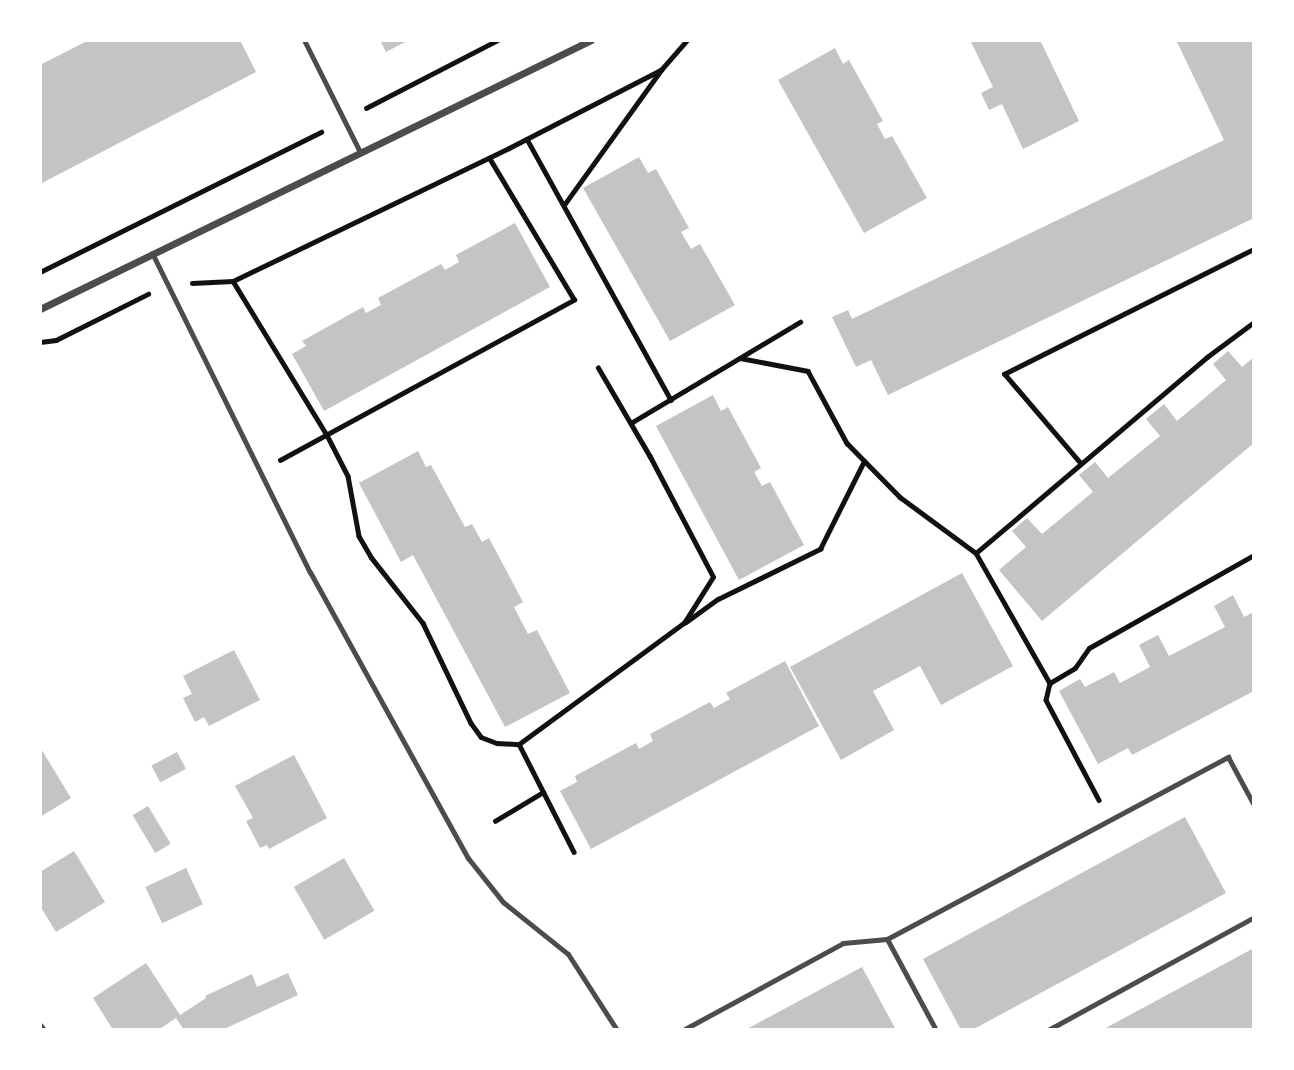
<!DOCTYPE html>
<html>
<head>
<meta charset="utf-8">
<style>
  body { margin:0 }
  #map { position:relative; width:1294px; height:1070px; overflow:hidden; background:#fff; font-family:Helvetica,sans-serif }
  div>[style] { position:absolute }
  .building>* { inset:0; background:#c4c4c4; transform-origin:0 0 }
  .path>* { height:4.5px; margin:-2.25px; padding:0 2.25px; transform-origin:2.25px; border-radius:2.25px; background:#111 }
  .service>* { height:5px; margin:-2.5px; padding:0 2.5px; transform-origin:2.5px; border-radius:2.5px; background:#4c4c4c }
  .minor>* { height:7px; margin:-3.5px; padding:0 3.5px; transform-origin:3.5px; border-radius:3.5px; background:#4c4c4c }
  span { translate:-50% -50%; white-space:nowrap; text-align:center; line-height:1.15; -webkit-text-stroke:7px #fff; paint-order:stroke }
  .frame { position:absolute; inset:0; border:42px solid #fff; pointer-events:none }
</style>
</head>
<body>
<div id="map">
  <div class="building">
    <div style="clip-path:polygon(89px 40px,240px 40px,256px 72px,40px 184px,40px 65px)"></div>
    <div style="clip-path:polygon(380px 40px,409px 40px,386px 52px)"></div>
    <div style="clip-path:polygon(970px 40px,1040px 40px,1079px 121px,1023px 149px,1002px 104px,989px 110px,981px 93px,993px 87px)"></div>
    <div style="clip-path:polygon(1176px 40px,1254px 40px,1254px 218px,888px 395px,871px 360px,856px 367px,832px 317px,848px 310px,852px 319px,1224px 140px)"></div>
    <div style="clip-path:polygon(835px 48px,843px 64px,849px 60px,883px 121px,877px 124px,885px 139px,892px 136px,927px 198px,864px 233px,778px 80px)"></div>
    <div style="clip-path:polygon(639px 157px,648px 173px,656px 169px,689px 228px,681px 232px,691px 249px,700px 244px,735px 305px,670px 341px,583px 188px)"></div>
    <div style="clip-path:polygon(515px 223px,550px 287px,324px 411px,292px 354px,306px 346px,302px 341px,363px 307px,366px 313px,381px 305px,378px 298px,441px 264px,445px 270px,459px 262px,456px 255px)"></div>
    <div style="clip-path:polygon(1228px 351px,1242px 367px,1254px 357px,1254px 443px,1042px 621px,999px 570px,1026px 547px,1012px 531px,1027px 518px,1042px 534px,1093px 492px,1079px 475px,1095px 462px,1108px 478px,1160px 436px,1146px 419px,1164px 404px,1177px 421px,1226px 380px,1213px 364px)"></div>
    <div style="clip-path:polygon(713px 395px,721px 411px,728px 407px,761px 468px,754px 472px,762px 486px,770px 482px,804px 545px,739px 580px,656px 426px)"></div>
    <div style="clip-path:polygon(418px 451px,426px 467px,431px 465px,465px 527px,472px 524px,482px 542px,489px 538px,523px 602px,514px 607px,528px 634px,537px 630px,570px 693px,505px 727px,413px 555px,401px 562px,359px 483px)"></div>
    <div style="clip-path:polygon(962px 573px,1013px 666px,941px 705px,920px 666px,873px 691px,894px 730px,841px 760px,790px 667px)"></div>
    <div style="clip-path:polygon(1233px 595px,1244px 617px,1254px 612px,1254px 691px,1132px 755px,1128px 748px,1098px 764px,1059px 691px,1080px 679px,1085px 687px,1114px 672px,1120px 683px,1150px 667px,1139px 645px,1158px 635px,1169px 656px,1225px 627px,1214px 606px)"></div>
    <div style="clip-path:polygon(234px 650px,260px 700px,209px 726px,204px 717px,195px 722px,183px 698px,192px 694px,183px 676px)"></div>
    <div style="clip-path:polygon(785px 661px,819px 726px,591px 849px,560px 791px,577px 782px,575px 776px,636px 743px,639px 749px,653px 741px,650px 734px,710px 702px,714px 708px,730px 699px,726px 693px)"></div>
    <div style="clip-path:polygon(40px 747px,71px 798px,40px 817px)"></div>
    <div style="left:177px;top:752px;width:19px;height:29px;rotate:62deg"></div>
    <div style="clip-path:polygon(294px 755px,327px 818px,269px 849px,267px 845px,260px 848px,246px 821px,253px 818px,235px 786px)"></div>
    <div style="left:148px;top:806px;width:44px;height:18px;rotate:59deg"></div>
    <div style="clip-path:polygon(1185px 817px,1226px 893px,972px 1030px,961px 1030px,923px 959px)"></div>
    <div style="clip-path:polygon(74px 851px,105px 902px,56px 932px,40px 906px,40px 872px)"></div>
    <div style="left:344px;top:858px;width:61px;height:58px;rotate:60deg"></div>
    <div style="left:186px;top:868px;width:40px;height:45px;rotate:65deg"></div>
    <div style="clip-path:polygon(1254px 948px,1254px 1030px,1102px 1030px)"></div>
    <div style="clip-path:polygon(146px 963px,180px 1015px,206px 998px,205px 996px,252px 974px,257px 987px,288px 973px,298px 995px,222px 1030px,184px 1030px,176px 1018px,158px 1030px,113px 1030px,93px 998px)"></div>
    <div style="clip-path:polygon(862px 967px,896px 1030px,745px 1030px)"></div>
  </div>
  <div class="path">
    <div style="left:366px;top:108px;width:148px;rotate:-27.3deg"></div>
    <div style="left:527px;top:139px;width:298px;rotate:61.1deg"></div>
    <div style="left:564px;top:205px;width:166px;rotate:-54.3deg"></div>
    <div style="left:661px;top:70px;width:40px;rotate:-49deg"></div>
    <div style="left:40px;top:272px;width:314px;rotate:-26.5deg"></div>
    <div style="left:233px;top:281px;width:180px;rotate:58.6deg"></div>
    <div style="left:327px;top:435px;width:46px;rotate:62.9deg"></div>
    <div style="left:348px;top:476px;width:61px;rotate:79.6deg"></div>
    <div style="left:359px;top:536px;width:24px;rotate:60deg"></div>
    <div style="left:371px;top:557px;width:84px;rotate:51.8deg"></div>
    <div style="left:423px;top:623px;width:111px;rotate:64.4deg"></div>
    <div style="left:471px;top:723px;width:17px;rotate:54deg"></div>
    <div style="left:481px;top:737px;width:17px;rotate:21deg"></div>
    <div style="left:497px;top:743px;width:22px;rotate:3deg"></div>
    <div style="left:519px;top:744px;width:205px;rotate:-36.3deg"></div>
    <div style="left:684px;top:623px;width:54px;rotate:-57.8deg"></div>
    <div style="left:713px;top:577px;width:136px;rotate:-117.7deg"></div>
    <div style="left:650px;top:457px;width:103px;rotate:-120.3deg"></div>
    <div style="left:192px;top:283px;width:41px;rotate:-2.8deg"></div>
    <div style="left:233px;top:281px;width:306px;rotate:-25.7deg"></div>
    <div style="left:509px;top:148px;width:171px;rotate:-27.2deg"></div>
    <div style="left:40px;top:342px;width:16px;rotate:-7deg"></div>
    <div style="left:56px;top:340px;width:103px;rotate:-26.6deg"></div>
    <div style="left:740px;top:358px;width:69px;rotate:10.8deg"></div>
    <div style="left:808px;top:371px;width:82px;rotate:61.6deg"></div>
    <div style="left:847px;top:443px;width:76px;rotate:45.5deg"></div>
    <div style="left:900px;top:497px;width:94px;rotate:36.4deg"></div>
    <div style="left:976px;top:553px;width:150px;rotate:60.4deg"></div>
    <div style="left:1050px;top:683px;width:17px;rotate:103deg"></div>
    <div style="left:1046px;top:700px;width:113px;rotate:62.1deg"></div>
    <div style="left:631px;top:423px;width:197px;rotate:-30.9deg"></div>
    <div style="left:280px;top:460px;width:335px;rotate:-28.6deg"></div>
    <div style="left:574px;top:300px;width:165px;rotate:-120.9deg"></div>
    <div style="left:1081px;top:464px;width:118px;rotate:-130.5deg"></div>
    <div style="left:1004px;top:374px;width:280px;rotate:-26.6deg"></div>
    <div style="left:976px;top:553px;width:303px;rotate:-40.3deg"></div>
    <div style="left:1207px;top:357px;width:59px;rotate:-36.7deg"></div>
    <div style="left:686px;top:622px;width:39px;rotate:-36deg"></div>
    <div style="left:718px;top:599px;width:114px;rotate:-26.1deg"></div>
    <div style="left:820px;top:549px;width:98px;rotate:-63.4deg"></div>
    <div style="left:1050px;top:683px;width:29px;rotate:-31deg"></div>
    <div style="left:1075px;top:668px;width:24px;rotate:-55deg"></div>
    <div style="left:1089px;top:648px;width:189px;rotate:-29.4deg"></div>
    <div style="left:519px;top:744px;width:121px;rotate:63deg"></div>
    <div style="left:495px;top:821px;width:56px;rotate:-31.1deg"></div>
  </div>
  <div class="service">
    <div style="left:304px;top:40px;width:125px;rotate:63.4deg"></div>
    <div style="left:152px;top:253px;width:356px;rotate:63.7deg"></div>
    <div style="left:310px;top:572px;width:327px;rotate:61.1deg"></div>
    <div style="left:468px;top:858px;width:56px;rotate:51.5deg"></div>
    <div style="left:503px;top:902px;width:83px;rotate:38.7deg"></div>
    <div style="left:568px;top:954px;width:90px;rotate:57.2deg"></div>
    <div style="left:887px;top:939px;width:103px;rotate:61.7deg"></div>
    <div style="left:683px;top:1030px;width:182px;rotate:-28.5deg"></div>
    <div style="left:843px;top:943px;width:44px;rotate:-5.2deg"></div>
    <div style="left:887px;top:939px;width:387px;rotate:-28.1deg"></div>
    <div style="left:1228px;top:757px;width:55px;rotate:61.6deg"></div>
    <div style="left:1048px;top:1030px;width:235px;rotate:-28.7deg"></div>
  </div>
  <div class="minor">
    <div style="left:40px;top:309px;width:613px;rotate:-26.02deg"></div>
    <div style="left:40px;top:1026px;width:5px;rotate:53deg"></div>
  </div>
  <div class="frame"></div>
</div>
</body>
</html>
